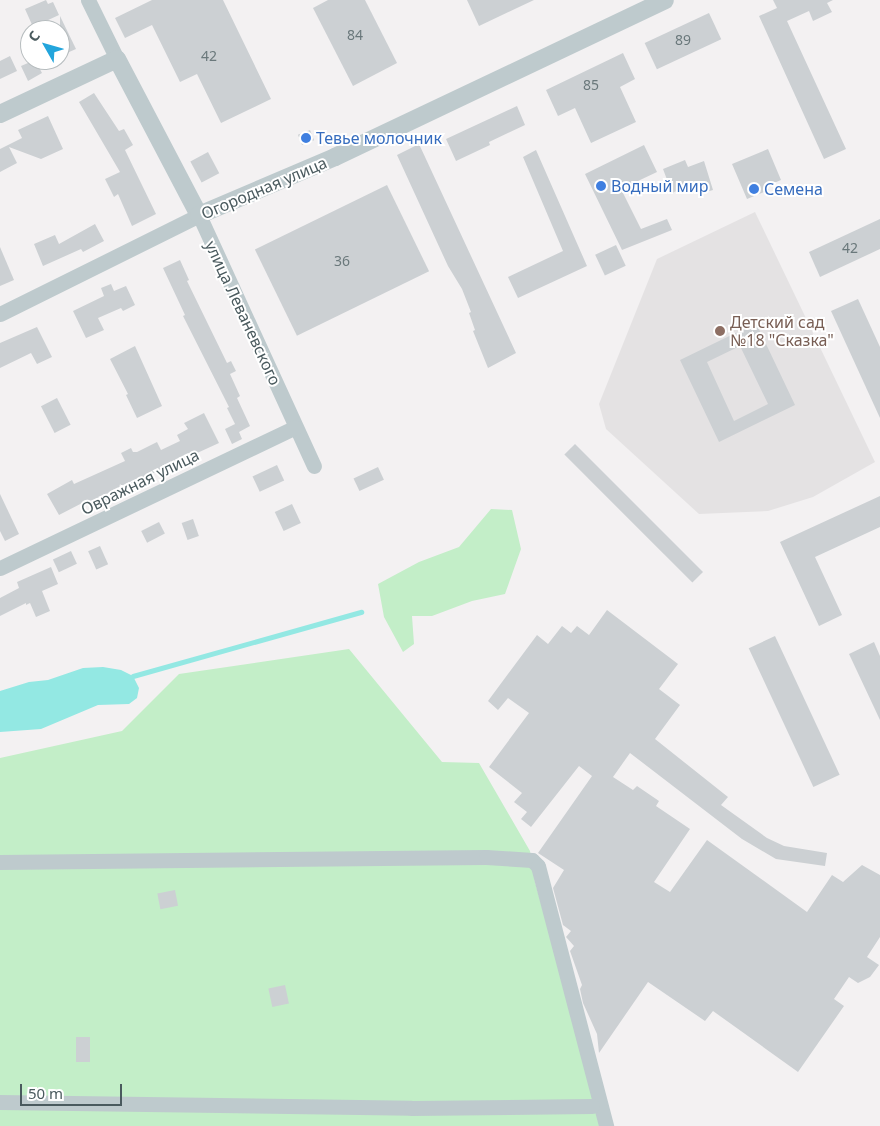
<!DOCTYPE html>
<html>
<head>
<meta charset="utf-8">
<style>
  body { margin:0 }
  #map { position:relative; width:880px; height:1126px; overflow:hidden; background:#f3f1f2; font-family:"Noto Sans",sans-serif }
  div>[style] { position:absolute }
  .education>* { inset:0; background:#e4e2e3 }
  .green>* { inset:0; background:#c3eec8 }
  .water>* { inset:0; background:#93e8e3 }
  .stream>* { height:4.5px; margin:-2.25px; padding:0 2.25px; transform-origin:2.25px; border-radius:2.25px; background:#93e8e3 }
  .building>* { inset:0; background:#ccd0d3; transform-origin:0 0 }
  .minor>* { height:15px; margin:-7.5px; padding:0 7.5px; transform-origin:7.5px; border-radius:7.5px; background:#becacd }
  .tertiary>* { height:18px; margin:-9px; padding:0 9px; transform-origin:9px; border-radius:9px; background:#becacd }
  .dots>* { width:14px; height:14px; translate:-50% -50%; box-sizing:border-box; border:2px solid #fff; border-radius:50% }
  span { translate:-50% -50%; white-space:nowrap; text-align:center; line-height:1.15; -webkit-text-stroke:4px #fff; paint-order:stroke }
  .number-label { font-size:14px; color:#6a787b }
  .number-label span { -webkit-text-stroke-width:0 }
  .shop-label { font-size:16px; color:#366cbe }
  .left { translate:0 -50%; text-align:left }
  .street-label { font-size:16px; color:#4a5a5e }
  .education-label { font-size:16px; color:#785e54 }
  .north { position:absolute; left:20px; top:20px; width:50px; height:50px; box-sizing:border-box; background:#fff; border:1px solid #b7bdbf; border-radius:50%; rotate:308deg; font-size:14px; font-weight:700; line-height:20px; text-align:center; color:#4a5a5e }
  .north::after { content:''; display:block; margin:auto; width:18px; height:22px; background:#23a5dc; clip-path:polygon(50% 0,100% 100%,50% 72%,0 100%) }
  .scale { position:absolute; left:20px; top:1084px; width:102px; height:22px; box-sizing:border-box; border:2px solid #4a5a5e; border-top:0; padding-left:6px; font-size:15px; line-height:18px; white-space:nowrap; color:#4a5a5e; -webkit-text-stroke:4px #fff; paint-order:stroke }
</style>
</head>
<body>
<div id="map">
  <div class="education">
    <div style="clip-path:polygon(755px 212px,875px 462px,813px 497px,768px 511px,699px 514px,606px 429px,599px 404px,657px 259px)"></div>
  </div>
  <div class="green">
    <div style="clip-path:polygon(491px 509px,512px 510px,521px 549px,505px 594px,472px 601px,432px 616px,412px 616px,414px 644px,403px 652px,384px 617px,378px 584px,419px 562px,459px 547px)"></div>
    <div style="clip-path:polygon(349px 649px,442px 762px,479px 763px,530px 851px,535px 882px,604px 1126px,0 1126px,0 758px,122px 731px,179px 674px)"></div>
  </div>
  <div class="water">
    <div style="clip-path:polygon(103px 667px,121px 670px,133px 676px,139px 688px,137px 698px,129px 704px,98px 705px,41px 729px,0 732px,0 691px,29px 682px,48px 680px,83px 668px)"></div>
  </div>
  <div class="stream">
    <div style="left:133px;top:676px;width:237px;rotate:-15.7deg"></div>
  </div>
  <div class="building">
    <div style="clip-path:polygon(46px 0,48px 4px,53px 2px,59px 15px,33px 27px,25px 9px)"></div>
    <div style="clip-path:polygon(152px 0,223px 0,271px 99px,221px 123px,197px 74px,180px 82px,152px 25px,125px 38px,115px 18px)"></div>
    <div style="clip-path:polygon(328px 0,365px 0,397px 63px,353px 86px,313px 8px)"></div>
    <div style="clip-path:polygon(467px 0,534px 0,479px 26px)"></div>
    <div style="clip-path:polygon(773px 0,833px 0,827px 3px,832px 12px,813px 21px,809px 11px,787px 21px,846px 149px,824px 159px,759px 16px,777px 8px)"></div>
    <div style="left:709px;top:13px;width:29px;height:71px;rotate:65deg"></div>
    <div style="clip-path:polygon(60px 16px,76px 49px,60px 56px)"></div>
    <div style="clip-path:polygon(623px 53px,635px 79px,620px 87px,636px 122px,591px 143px,575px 108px,558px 116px,546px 90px)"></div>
    <div style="clip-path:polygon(10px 56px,17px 71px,0 79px,0 61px)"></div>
    <div style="clip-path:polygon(35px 60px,42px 73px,28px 81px,21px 66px)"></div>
    <div style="clip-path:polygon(94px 93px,119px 131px,124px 129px,133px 145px,125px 150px,156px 214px,132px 226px,118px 194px,114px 197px,105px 179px,120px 172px,79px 102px)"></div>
    <div style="clip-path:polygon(517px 106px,525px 125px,489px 142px,490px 145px,456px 161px,446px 139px)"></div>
    <div style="clip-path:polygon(48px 116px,63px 149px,41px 159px,9px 147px,17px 163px,0 172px,0 149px,22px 138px,18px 130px)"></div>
    <div style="left:310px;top:130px;width:11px;height:13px;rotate:68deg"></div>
    <div style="clip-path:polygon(419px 144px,516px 353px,488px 368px,473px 331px,475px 330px,469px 313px,471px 312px,462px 289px,448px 266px,397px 155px)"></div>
    <div style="clip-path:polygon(644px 145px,657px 172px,621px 189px,641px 229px,667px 219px,672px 230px,622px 250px,585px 174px)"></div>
    <div style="clip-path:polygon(768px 149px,781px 180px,767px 186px,769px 190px,747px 199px,732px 164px)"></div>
    <div style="clip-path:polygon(536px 150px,587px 266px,518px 298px,508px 277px,563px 251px,523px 157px)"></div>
    <div style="left:208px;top:152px;width:24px;height:20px;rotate:62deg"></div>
    <div style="clip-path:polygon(685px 160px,688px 167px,704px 161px,713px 190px,699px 194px,695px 183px,672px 193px,663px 169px)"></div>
    <div style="left:387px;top:185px;width:96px;height:147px;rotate:64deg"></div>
    <div style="clip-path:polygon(880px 219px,880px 249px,820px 277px,809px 252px)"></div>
    <div style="clip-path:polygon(95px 224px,104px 241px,83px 252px,81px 249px,43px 266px,34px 244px,55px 235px,59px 244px)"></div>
    <div style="left:616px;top:245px;width:23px;height:23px;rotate:65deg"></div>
    <div style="clip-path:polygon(0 247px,14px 280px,0 286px)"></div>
    <div style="clip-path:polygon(180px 260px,189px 280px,187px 281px,227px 363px,231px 361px,236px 371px,230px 374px,240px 396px,237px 398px,250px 426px,239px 432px,242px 439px,232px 444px,225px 429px,235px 424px,236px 426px,227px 408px,229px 407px,183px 316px,185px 315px,163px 268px)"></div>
    <div style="clip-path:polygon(111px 284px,114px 291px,126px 286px,135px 305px,123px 311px,121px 308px,98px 318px,104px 330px,86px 338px,73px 311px,104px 296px,101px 288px)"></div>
    <div style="clip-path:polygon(858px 299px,880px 347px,880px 418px,831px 311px)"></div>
    <div style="clip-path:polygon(evenodd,756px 323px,795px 405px,719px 442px,680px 360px,756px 323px,740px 346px,768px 404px,734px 421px,707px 362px,740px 346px)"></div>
    <div style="clip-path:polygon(37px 327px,52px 357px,37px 364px,31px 353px,0 368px,0 343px)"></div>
    <div style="clip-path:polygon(135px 346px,162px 406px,137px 418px,126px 395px,128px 394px,110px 359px)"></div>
    <div style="left:57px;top:398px;width:30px;height:18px;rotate:63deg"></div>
    <div style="clip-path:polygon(204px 413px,219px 443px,114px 491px,118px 498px,93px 510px,88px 500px,59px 515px,47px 494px,72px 480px,74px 484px,125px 461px,121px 453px,131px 448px,133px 452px,137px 452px,157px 442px,161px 450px,180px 441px,177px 435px,188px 429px,184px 423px)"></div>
    <div style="left:575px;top:444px;width:181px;height:15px;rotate:45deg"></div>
    <div style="left:277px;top:465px;width:17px;height:27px;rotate:65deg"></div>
    <div style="left:378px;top:467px;width:14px;height:27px;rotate:65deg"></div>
    <div style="clip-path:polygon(0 494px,19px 534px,5px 541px,0 531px)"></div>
    <div style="clip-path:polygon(880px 496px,880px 527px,815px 557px,842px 615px,819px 626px,780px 542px)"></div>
    <div style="left:292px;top:504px;width:21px;height:19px;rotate:65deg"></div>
    <div style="left:193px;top:519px;width:18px;height:12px;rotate:71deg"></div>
    <div style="left:159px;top:522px;width:13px;height:20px;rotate:63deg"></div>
    <div style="left:100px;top:546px;width:20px;height:13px;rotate:66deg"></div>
    <div style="left:71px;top:551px;width:14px;height:20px;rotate:65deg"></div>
    <div style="clip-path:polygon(51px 567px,58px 584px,42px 591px,50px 611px,36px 617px,30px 603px,26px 605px,26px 603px,0 616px,0 598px,19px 588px,17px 582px)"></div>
    <div style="clip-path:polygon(607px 610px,678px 664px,659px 689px,680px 705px,655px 739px,728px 797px,721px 805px,767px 838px,784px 846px,827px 853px,825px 866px,776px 859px,742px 839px,630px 753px,613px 777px,633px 790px,637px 786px,659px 801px,656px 806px,690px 829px,654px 882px,670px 892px,707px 840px,807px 912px,832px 875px,843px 882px,862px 865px,880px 875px,880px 937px,867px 957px,879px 965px,870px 977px,858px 983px,849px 977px,834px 999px,844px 1006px,798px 1072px,713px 1011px,705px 1021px,648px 982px,599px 1053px,597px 1034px,583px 1003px,580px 989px,582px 985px,570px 951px,574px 946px,566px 937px,571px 931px,563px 925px,553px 888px,564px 870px,538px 853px,592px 776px,579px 766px,531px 827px,521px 819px,527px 812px,514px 802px,522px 793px,489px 767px,529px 713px,508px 698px,498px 710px,488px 701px,537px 635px,548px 644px,562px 626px,571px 633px,577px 626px,589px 635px)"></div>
    <div style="left:775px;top:636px;width:153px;height:29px;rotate:65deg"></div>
    <div style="clip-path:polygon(874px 642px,880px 656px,880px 720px,849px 654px)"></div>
    <div style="left:175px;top:890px;width:16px;height:18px;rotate:79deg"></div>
    <div style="left:285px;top:985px;width:19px;height:17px;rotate:78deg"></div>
    <div style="left:76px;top:1037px;width:14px;height:25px"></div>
  </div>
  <div class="minor">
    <div style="left:88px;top:0;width:66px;rotate:63.8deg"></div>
    <div style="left:0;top:314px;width:222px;rotate:-26.4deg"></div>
    <div style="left:199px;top:215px;width:276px;rotate:65.4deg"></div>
    <div style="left:0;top:568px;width:327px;rotate:-25.5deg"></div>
    <div style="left:0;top:862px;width:486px;rotate:-0.6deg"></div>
    <div style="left:486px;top:857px;width:46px;rotate:3.7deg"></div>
    <div style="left:532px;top:860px;width:8px;rotate:45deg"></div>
    <div style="left:538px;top:866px;width:269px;rotate:75.3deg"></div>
    <div style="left:0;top:1102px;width:411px;rotate:0.8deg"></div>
    <div style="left:411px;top:1108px;width:181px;rotate:-0.6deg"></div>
  </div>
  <div class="tertiary">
    <div style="left:0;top:114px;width:129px;rotate:-25.2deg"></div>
    <div style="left:117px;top:59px;width:176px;rotate:62.3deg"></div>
    <div style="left:199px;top:215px;width:148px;rotate:-23.1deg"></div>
    <div style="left:335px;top:157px;width:365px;rotate:-25.4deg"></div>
  </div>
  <div class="dots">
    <div style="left:306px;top:138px;background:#3f7fe0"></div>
    <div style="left:601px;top:186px;background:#3f7fe0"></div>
    <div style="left:754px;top:189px;background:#3f7fe0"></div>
    <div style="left:720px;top:331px;background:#8d6e63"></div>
  </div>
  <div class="number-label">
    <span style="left:355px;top:35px">84</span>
    <span style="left:683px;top:40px">89</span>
    <span style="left:209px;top:56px">42</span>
    <span style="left:591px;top:85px">85</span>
    <span style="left:850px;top:248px">42</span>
    <span style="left:342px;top:261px">36</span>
  </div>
  <div class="shop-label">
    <span class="left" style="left:316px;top:138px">Тевье молочник</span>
    <span class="left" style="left:611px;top:186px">Водный мир</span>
    <span class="left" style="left:764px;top:189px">Семена</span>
  </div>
  <div class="street-label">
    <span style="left:264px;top:188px;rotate:-23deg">Огородная улица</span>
    <span style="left:243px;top:313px;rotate:65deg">улица Леваневского</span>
    <span style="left:140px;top:482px;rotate:-26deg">Овражная улица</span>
  </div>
  <div class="education-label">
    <span class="left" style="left:730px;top:331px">Детский сад<br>№18 "Сказка"</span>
  </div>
  <div class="north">С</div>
  <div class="scale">50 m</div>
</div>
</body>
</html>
